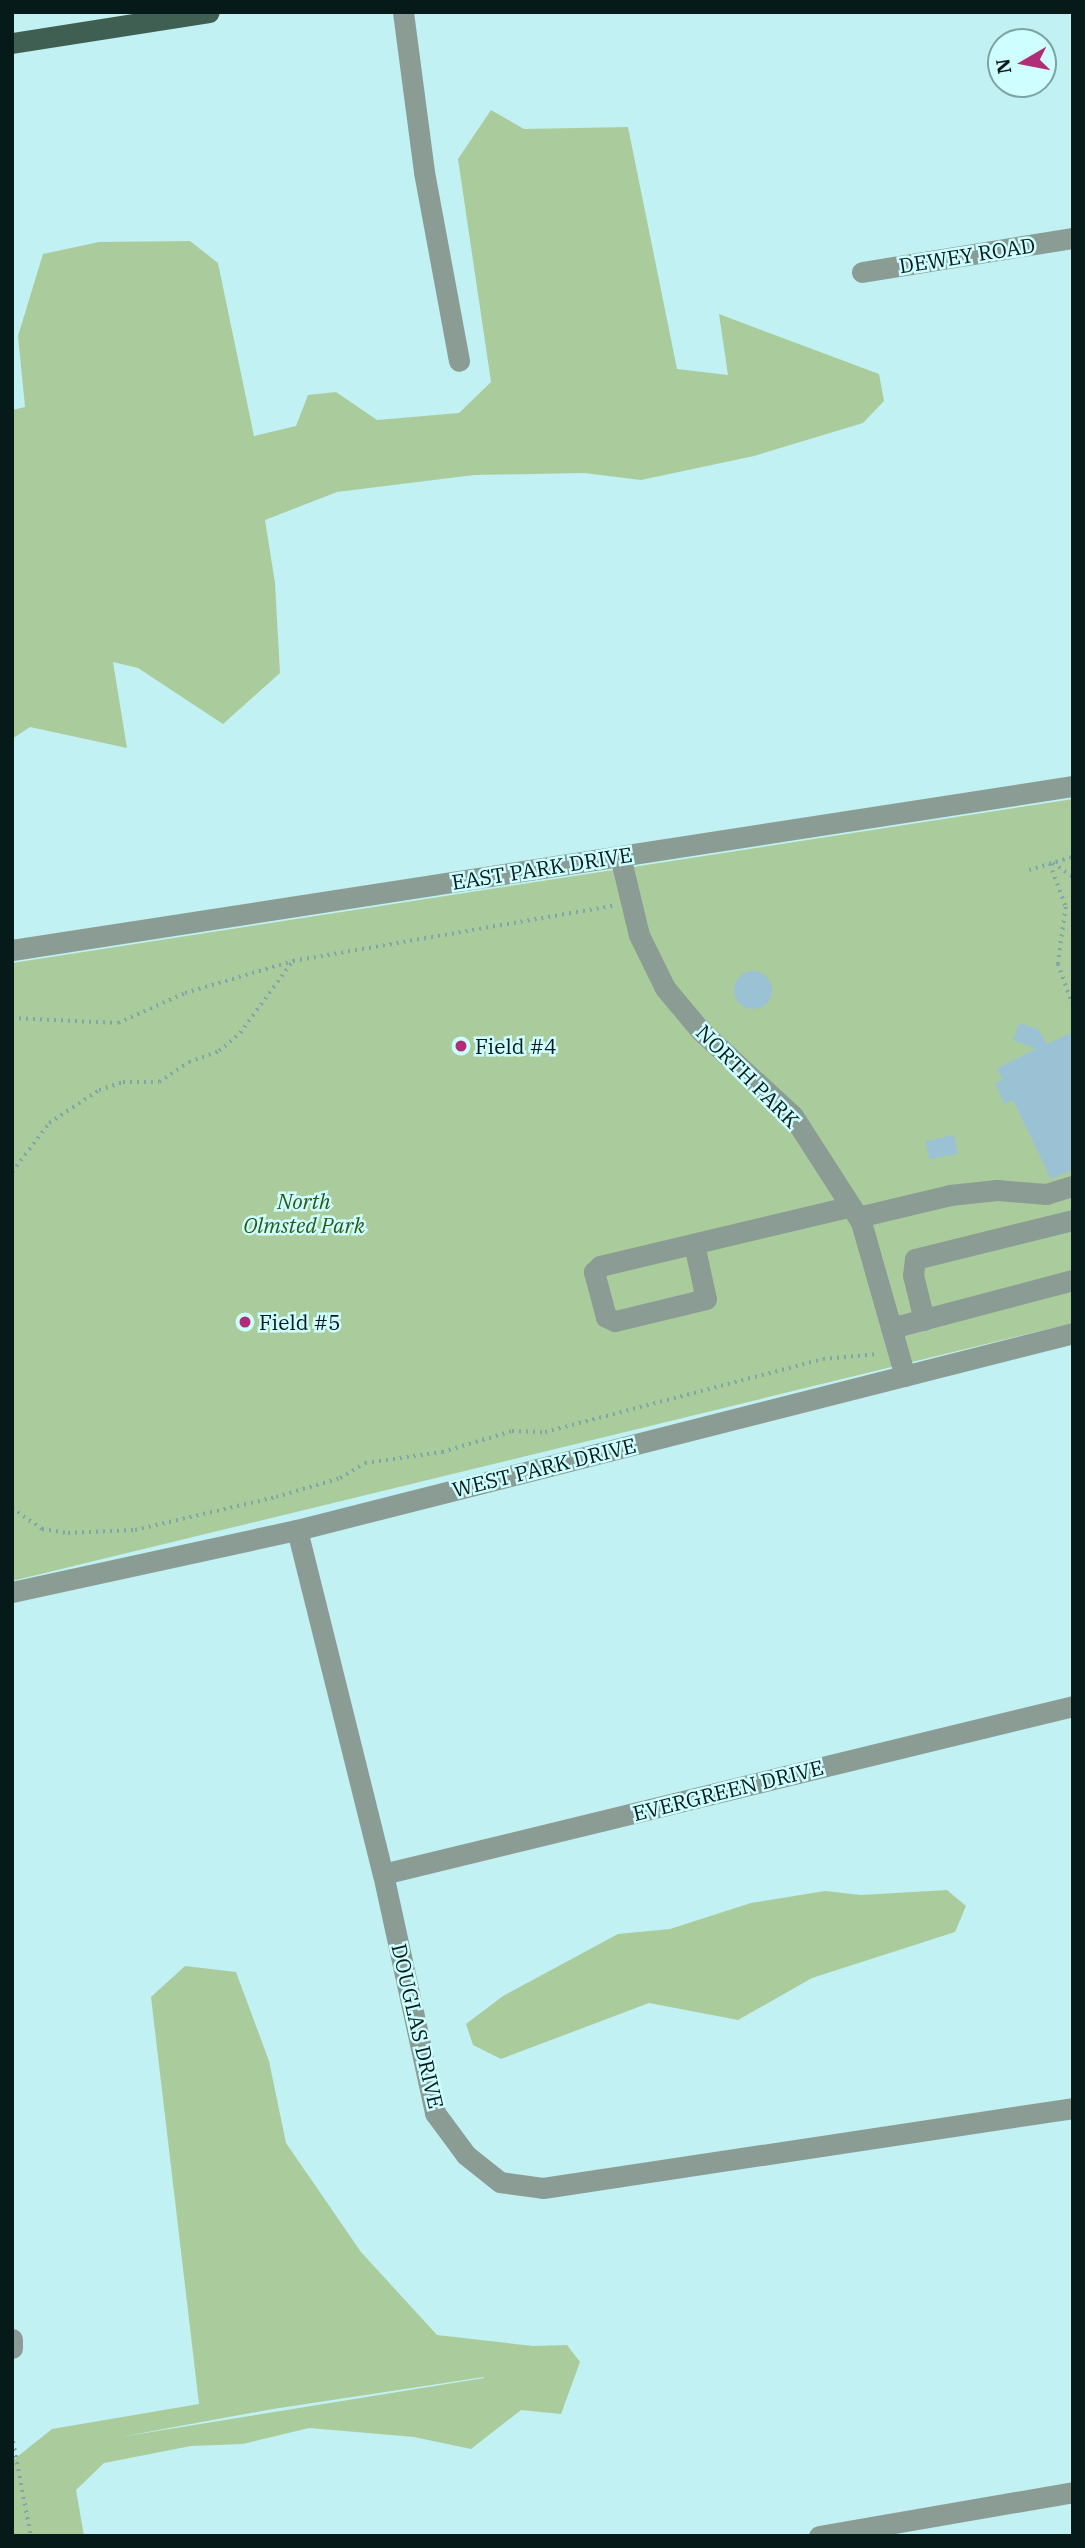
<!DOCTYPE html>
<html>
<head>
<meta charset="utf-8">
<style>
  body { margin:0 }
  #map { position:relative; width:1085px; height:2548px; overflow:hidden; background:#c1f1f2; font-family:"IBM Plex Serif",serif }
  div>[style] { position:absolute }
  .green>* { inset:0; background:#aacc9c }
  .building>* { inset:0; background:#9bc2d4; transform-origin:0 0 }
  .round { border-radius:50% }
  .path>* { height:3.5px; margin-top:-1.75px; transform-origin:0; background:repeating-linear-gradient(90deg,#80a6a7 0 2px,transparent 0 7px) }
  .minor>* { height:21px; margin:-10.5px; padding:0 10.5px; transform-origin:10.5px; border-radius:10.5px; background:#8b9c95 }
  .major>* { height:21px; margin:-10.5px; padding:0 10.5px; transform-origin:10.5px; border-radius:10.5px; background:#405f53 }
  .dots>* { width:19px; height:19px; translate:-50% -50%; box-sizing:border-box; border:4px solid #cefeff; border-radius:50% }
  span { translate:-50% -50%; white-space:nowrap; text-align:center; line-height:1.15; -webkit-text-stroke:5px #cefeff; paint-order:stroke }
  .street-label { font-size:21px; color:#071a1a }
  .poi-label { font-size:21px; color:#071a1a }
  .left { translate:0 -50%; text-align:left }
  .park-label { font-size:21px; color:#2a5711; font-style:italic }
  .frame { position:absolute; inset:0; border:14px solid #071a1a; pointer-events:none }
  .north { position:absolute; left:987px; top:28px; width:70px; height:70px; box-sizing:border-box; background:#cefeff; border:2px solid #7ea3a3; border-radius:50%; rotate:260deg; font-size:19px; font-weight:700; line-height:28px; text-align:center; color:#071a1a }
  .north::after { content:''; display:block; margin:auto; width:24px; height:32px; background:#b12e77; clip-path:polygon(50% 0,100% 100%,50% 72%,0 100%) }
</style>
</head>
<body>
<div id="map">
  <div class="green">
    <div style="clip-path:polygon(491px 110px,524px 129px,628px 127px,677px 369px,728px 375px,719px 314px,879px 374px,884px 401px,863px 423px,754px 456px,641px 480px,584px 473px,474px 475px,337px 492px,265px 520px,275px 583px,280px 673px,223px 724px,138px 668px,113px 662px,127px 748px,30px 727px,12px 739px,12px 410px,25px 407px,18px 336px,43px 254px,99px 242px,190px 241px,218px 263px,254px 436px,296px 426px,308px 395px,336px 392px,377px 420px,459px 413px,491px 382px,458px 159px)"></div>
    <div style="clip-path:polygon(1073px 799px,1073px 1323px,12px 1581px,12px 963px)"></div>
    <div style="clip-path:polygon(947px 1890px,966px 1906px,955px 1932px,812px 1978px,738px 2020px,649px 2003px,501px 2059px,473px 2045px,466px 2024px,503px 1996px,618px 1934px,670px 1929px,751px 1903px,825px 1891px,861px 1895px)"></div>
    <div style="clip-path:polygon(evenodd,185px 1966px,236px 1972px,269px 2061px,286px 2143px,361px 2252px,437px 2335px,533px 2346px,567px 2345px,580px 2362px,561px 2414px,521px 2410px,471px 2449px,414px 2437px,309px 2428px,243px 2444px,191px 2446px,104px 2463px,76px 2490px,84px 2536px,12px 2536px,12px 2461px,52px 2429px,199px 2404px,151px 1997px,185px 1966px,484px 2377px,484px 2378px,120px 2437px,273px 2409px,484px 2377px)"></div>
  </div>
  <div class="building">
    <div class="round" style="left:734px;top:971px;width:38px;height:38px"></div>
    <div style="clip-path:polygon(1019px 1023px,1038px 1029px,1047px 1044px,1073px 1032px,1073px 1170px,1051px 1179px,1013px 1100px,1004px 1104px,995px 1083px,1002px 1080px,997px 1068px,1036px 1049px,1013px 1040px)"></div>
    <div style="left:954px;top:1135px;width:19px;height:29px;rotate:78deg"></div>
  </div>
  <div class="path">
    <div style="left:1053px;top:863px;width:24px;rotate:35deg"></div>
    <div style="left:1050px;top:864px;width:46px;rotate:69.6deg"></div>
    <div style="left:1066px;top:907px;width:58px;rotate:98deg"></div>
    <div style="left:1058px;top:964px;width:44px;rotate:69.9deg"></div>
    <div style="left:1029px;top:870px;width:45px;rotate:-16.8deg"></div>
    <div style="left:12px;top:1018px;width:106px;rotate:2.7deg"></div>
    <div style="left:118px;top:1023px;width:73px;rotate:-24.1deg"></div>
    <div style="left:185px;top:993px;width:113px;rotate:-16.5deg"></div>
    <div style="left:293px;top:961px;width:325px;rotate:-9.8deg"></div>
    <div style="left:12px;top:1172px;width:61px;rotate:-52.9deg"></div>
    <div style="left:49px;top:1123px;width:60px;rotate:-33.4deg"></div>
    <div style="left:99px;top:1090px;width:25px;rotate:-18deg"></div>
    <div style="left:123px;top:1082px;width:36px"></div>
    <div style="left:159px;top:1082px;width:36px;rotate:-34deg"></div>
    <div style="left:189px;top:1062px;width:32px;rotate:-20deg"></div>
    <div style="left:219px;top:1051px;width:28px;rotate:-41deg"></div>
    <div style="left:240px;top:1033px;width:88px;rotate:-53.8deg"></div>
    <div style="left:12px;top:1508px;width:37px;rotate:35deg"></div>
    <div style="left:42px;top:1529px;width:26px;rotate:9deg"></div>
    <div style="left:68px;top:1533px;width:67px;rotate:-2.6deg"></div>
    <div style="left:135px;top:1530px;width:145px;rotate:-13.2deg"></div>
    <div style="left:276px;top:1497px;width:67px;rotate:-16.5deg"></div>
    <div style="left:340px;top:1478px;width:29px;rotate:-31deg"></div>
    <div style="left:365px;top:1463px;width:78px;rotate:-8.1deg"></div>
    <div style="left:442px;top:1452px;width:73px;rotate:-16.7deg"></div>
    <div style="left:512px;top:1431px;width:33px;rotate:2deg"></div>
    <div style="left:545px;top:1432px;width:287px;rotate:-14.7deg"></div>
    <div style="left:823px;top:1359px;width:55px;rotate:-5.2deg"></div>
    <div style="left:12px;top:2435px;width:103px;rotate:79.3deg"></div>
  </div>
  <div class="minor">
    <div style="left:403px;top:12px;width:161px;rotate:82.5deg"></div>
    <div style="left:424px;top:172px;width:192px;rotate:79.5deg"></div>
    <div style="left:862px;top:272px;width:214px;rotate:-9.2deg"></div>
    <div style="left:620px;top:856px;width:81px;rotate:76.5deg"></div>
    <div style="left:639px;top:935px;width:59px;rotate:63.9deg"></div>
    <div style="left:665px;top:988px;width:56px;rotate:50.1deg"></div>
    <div style="left:701px;top:1031px;width:125px;rotate:42.7deg"></div>
    <div style="left:793px;top:1116px;width:126px;rotate:57.3deg"></div>
    <div style="left:861px;top:1222px;width:160px;rotate:74.1deg"></div>
    <div style="left:12px;top:950px;width:1074px;rotate:-8.79deg"></div>
    <div style="left:858px;top:1217px;width:95px;rotate:-13.4deg"></div>
    <div style="left:950px;top:1195px;width:47px;rotate:-6.1deg"></div>
    <div style="left:997px;top:1190px;width:49px;rotate:4.7deg"></div>
    <div style="left:1046px;top:1194px;width:28px;rotate:-17deg"></div>
    <div style="left:694px;top:1244px;width:56px;rotate:77.7deg"></div>
    <div style="left:706px;top:1299px;width:94px;rotate:166.4deg"></div>
    <div style="left:615px;top:1321px;width:10px;rotate:-156deg"></div>
    <div style="left:606px;top:1317px;width:47px;rotate:-104.9deg"></div>
    <div style="left:594px;top:1272px;width:8px;rotate:-45deg"></div>
    <div style="left:600px;top:1266px;width:258px;rotate:-13.4deg"></div>
    <div style="left:924px;top:1320px;width:46px;rotate:-103.7deg"></div>
    <div style="left:913px;top:1275px;width:16px;rotate:-83deg"></div>
    <div style="left:915px;top:1259px;width:163px;rotate:-13.9deg"></div>
    <div style="left:891px;top:1328px;width:188px;rotate:-14.8deg"></div>
    <div style="left:297px;top:1530px;width:355px;rotate:76deg"></div>
    <div style="left:383px;top:1874px;width:245px;rotate:77.7deg"></div>
    <div style="left:435px;top:2113px;width:52px;rotate:53.6deg"></div>
    <div style="left:466px;top:2155px;width:43px;rotate:38.5deg"></div>
    <div style="left:500px;top:2182px;width:43px;rotate:7.9deg"></div>
    <div style="left:543px;top:2188px;width:536px;rotate:-8.58deg"></div>
    <div style="left:12px;top:1592px;width:292px;rotate:-12.3deg"></div>
    <div style="left:297px;top:1530px;width:801px;rotate:-14.24deg"></div>
    <div style="left:383px;top:1874px;width:710px;rotate:-13.68deg"></div>
    <div style="left:12px;top:2339px;width:9px;rotate:90deg"></div>
    <div style="left:819px;top:2536px;width:258px;rotate:-9.8deg"></div>
  </div>
  <div class="major">
    <div style="left:12px;top:43px;width:199px;rotate:-8.9deg"></div>
  </div>
  <div class="dots">
    <div style="left:461px;top:1046px;background:#b12e77"></div>
    <div style="left:245px;top:1322px;background:#b12e77"></div>
  </div>
  <div class="street-label">
    <span style="left:967px;top:255px;rotate:-9deg">DEWEY ROAD</span>
    <span style="left:542px;top:868px;rotate:-9deg">EAST PARK DRIVE</span>
    <span style="left:748px;top:1076px;rotate:45deg">NORTH PARK</span>
    <span style="left:544px;top:1467px;rotate:-14deg">WEST PARK DRIVE</span>
    <span style="left:728px;top:1790px;rotate:-14deg">EVERGREEN DRIVE</span>
    <span style="left:418px;top:2026px;rotate:77deg">DOUGLAS DRIVE</span>
  </div>
  <div class="poi-label">
    <span class="left" style="left:475px;top:1046px">Field #4</span>
    <span class="left" style="left:259px;top:1322px">Field #5</span>
  </div>
  <div class="park-label">
    <span style="left:304px;top:1213px">North<br>Olmsted Park</span>
  </div>
  <div class="frame"></div>
  <div class="north">N</div>
</div>
</body>
</html>
